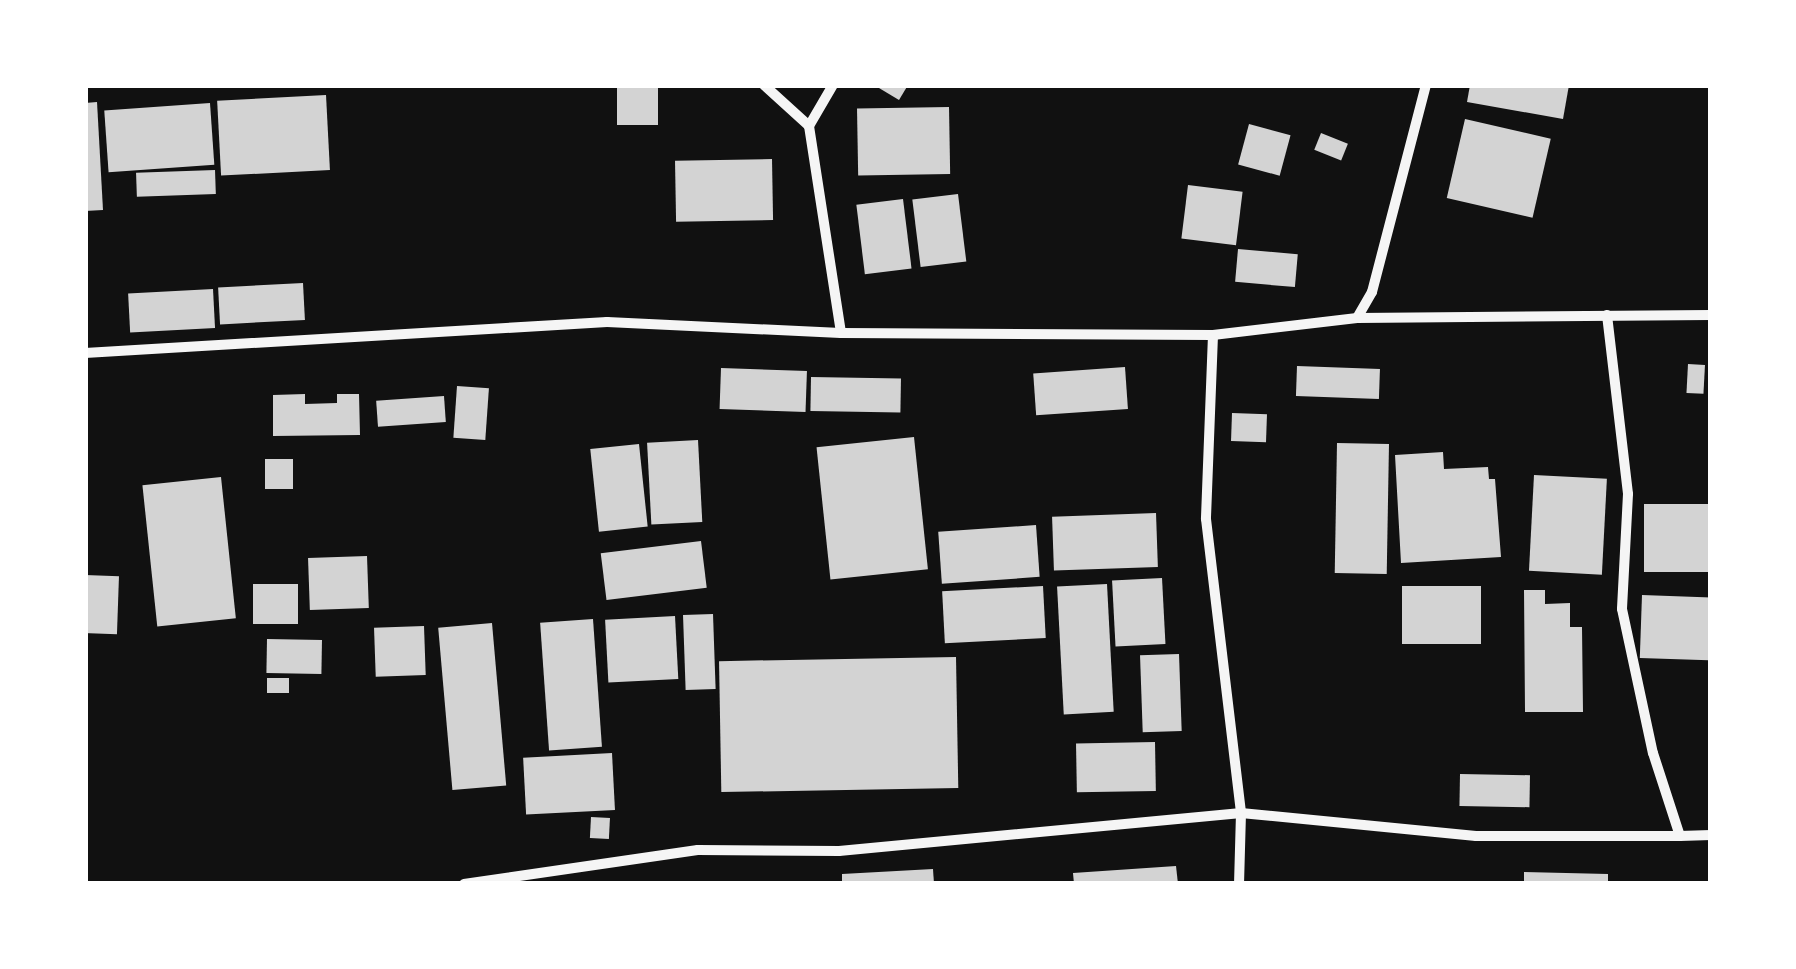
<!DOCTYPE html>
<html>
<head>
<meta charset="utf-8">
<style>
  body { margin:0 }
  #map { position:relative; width:1796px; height:969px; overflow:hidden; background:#111; font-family:"Nunito Sans",sans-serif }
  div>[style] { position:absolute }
  .building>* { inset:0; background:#d3d3d3; transform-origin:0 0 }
  .minor>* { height:10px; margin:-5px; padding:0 5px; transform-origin:5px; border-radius:5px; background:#f5f5f5 }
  span { translate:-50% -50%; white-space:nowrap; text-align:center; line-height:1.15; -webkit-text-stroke:8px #fff; paint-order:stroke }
  .frame { position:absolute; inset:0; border:88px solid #fff; pointer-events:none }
</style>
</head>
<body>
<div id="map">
  <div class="building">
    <div style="left:617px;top:85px;width:41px;height:40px"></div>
    <div style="clip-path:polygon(874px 85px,908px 85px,899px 100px)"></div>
    <div style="clip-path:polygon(1470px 85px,1569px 85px,1563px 119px,1467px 102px)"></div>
    <div style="left:326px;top:95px;width:75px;height:109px;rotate:87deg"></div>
    <div style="clip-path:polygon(97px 102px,103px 210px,85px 211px,85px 103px)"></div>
    <div style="left:210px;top:103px;width:62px;height:106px;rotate:86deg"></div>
    <div style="left:949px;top:107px;width:67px;height:92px;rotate:89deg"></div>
    <div style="left:1465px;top:119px;width:88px;height:81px;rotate:13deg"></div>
    <div style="left:1249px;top:124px;width:43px;height:42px;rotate:15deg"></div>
    <div style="left:1321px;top:133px;width:29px;height:18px;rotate:22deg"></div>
    <div style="left:772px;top:159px;width:61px;height:97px;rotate:89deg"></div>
    <div style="left:215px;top:170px;width:24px;height:79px;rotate:88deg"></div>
    <div style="left:1188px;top:185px;width:55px;height:54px;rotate:7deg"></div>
    <div style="left:958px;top:194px;width:68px;height:46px;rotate:83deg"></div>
    <div style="left:903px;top:199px;width:70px;height:47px;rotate:83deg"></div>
    <div style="left:1238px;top:249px;width:60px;height:33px;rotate:5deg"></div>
    <div style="left:303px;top:283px;width:37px;height:85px;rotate:87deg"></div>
    <div style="left:213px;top:289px;width:39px;height:85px;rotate:87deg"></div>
    <div style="left:1688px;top:364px;width:17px;height:29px;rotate:3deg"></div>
    <div style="left:1297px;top:366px;width:83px;height:30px;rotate:2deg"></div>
    <div style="left:1125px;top:367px;width:42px;height:92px;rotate:86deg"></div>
    <div style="left:721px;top:368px;width:86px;height:41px;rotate:2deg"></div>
    <div style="left:811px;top:377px;width:90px;height:34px;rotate:1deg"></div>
    <div style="left:457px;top:386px;width:32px;height:52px;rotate:4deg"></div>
    <div style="clip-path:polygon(305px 394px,305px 404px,337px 403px,337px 394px,359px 394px,360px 435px,273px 436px,273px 395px)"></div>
    <div style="left:444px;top:396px;width:26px;height:68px;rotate:86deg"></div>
    <div style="left:1232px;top:413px;width:35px;height:28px;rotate:2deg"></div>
    <div style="left:914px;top:437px;width:133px;height:98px;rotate:84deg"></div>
    <div style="left:698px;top:440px;width:82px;height:51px;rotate:87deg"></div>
    <div style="left:1337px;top:443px;width:52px;height:130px;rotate:1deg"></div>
    <div style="left:639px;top:444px;width:83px;height:49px;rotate:84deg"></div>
    <div style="clip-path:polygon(1443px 452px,1444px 469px,1488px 467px,1489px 479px,1495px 479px,1501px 557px,1401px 563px,1395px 455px)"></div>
    <div style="left:265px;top:459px;width:28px;height:30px"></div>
    <div style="left:1534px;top:475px;width:73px;height:96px;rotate:3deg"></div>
    <div style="left:221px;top:477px;width:142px;height:79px;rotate:84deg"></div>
    <div style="left:1644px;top:504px;width:67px;height:68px"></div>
    <div style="left:1156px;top:513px;width:54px;height:104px;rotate:88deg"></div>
    <div style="left:1036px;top:525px;width:52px;height:98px;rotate:86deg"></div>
    <div style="left:701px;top:541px;width:47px;height:101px;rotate:83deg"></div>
    <div style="left:367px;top:556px;width:52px;height:59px;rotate:88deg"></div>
    <div style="left:85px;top:575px;width:34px;height:58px;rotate:2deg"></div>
    <div style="left:1162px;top:578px;width:66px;height:50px;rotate:87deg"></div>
    <div style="left:298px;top:584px;width:40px;height:45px;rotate:90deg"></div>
    <div style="left:1107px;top:584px;width:128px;height:50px;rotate:87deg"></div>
    <div style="left:1043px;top:586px;width:52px;height:101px;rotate:87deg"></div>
    <div style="left:1402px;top:586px;width:79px;height:58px"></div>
    <div style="clip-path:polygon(1524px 590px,1545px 590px,1545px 604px,1570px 603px,1570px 627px,1582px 627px,1583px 712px,1525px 712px)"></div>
    <div style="left:1642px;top:595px;width:69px;height:63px;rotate:2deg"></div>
    <div style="left:713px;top:614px;width:75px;height:30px;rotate:88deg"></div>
    <div style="left:675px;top:616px;width:63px;height:70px;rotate:87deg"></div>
    <div style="left:593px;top:619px;width:128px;height:53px;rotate:86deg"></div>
    <div style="left:492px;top:623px;width:163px;height:54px;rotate:85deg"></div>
    <div style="left:424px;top:626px;width:49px;height:50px;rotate:88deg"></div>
    <div style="left:267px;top:639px;width:55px;height:34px;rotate:1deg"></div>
    <div style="left:1179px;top:654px;width:77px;height:39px;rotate:88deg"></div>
    <div style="left:956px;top:657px;width:131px;height:237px;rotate:89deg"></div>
    <div style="left:267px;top:678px;width:22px;height:15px"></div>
    <div style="left:1155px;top:742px;width:49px;height:79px;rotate:89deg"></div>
    <div style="left:612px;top:753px;width:57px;height:89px;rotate:87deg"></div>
    <div style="left:1460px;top:774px;width:70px;height:32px;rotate:1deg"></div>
    <div style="left:591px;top:817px;width:19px;height:21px;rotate:3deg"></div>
    <div style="clip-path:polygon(1176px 866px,1178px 884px,1074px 884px,1073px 873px)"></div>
    <div style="clip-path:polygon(933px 869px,934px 884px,842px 884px,842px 874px)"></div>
    <div style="clip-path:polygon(1524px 872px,1608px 874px,1608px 884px,1524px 884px)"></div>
  </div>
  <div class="minor">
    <div style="left:764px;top:85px;width:61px;rotate:42.3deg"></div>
    <div style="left:809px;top:126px;width:209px;rotate:81.2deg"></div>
    <div style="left:809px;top:126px;width:48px;rotate:-59.7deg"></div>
    <div style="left:1607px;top:315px;width:180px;rotate:83.3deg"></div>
    <div style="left:1628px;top:494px;width:115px;rotate:93deg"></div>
    <div style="left:1622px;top:609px;width:147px;rotate:77.9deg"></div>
    <div style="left:1653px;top:753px;width:87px;rotate:72deg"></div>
    <div style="left:1680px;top:836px;width:31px;rotate:-2deg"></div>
    <div style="left:1357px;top:318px;width:30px;rotate:-60deg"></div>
    <div style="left:1372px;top:292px;width:214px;rotate:-75.4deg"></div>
    <div style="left:1213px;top:335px;width:184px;rotate:92.2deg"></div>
    <div style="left:1206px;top:519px;width:296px;rotate:83.2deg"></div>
    <div style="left:1241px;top:813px;width:71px;rotate:91.6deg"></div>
    <div style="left:85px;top:353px;width:523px;rotate:-3.4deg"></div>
    <div style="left:607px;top:322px;width:234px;rotate:2.7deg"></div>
    <div style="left:841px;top:333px;width:372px;rotate:0.3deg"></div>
    <div style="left:1213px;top:335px;width:145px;rotate:-6.7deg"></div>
    <div style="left:1357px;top:318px;width:354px;rotate:-0.5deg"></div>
    <div style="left:464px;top:884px;width:236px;rotate:-8.3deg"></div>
    <div style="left:698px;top:850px;width:141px;rotate:0.4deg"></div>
    <div style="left:839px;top:851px;width:404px;rotate:-5.4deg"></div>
    <div style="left:1241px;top:813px;width:236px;rotate:5.6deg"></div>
    <div style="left:1476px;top:836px;width:204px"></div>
  </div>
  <div class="frame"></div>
</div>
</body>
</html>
